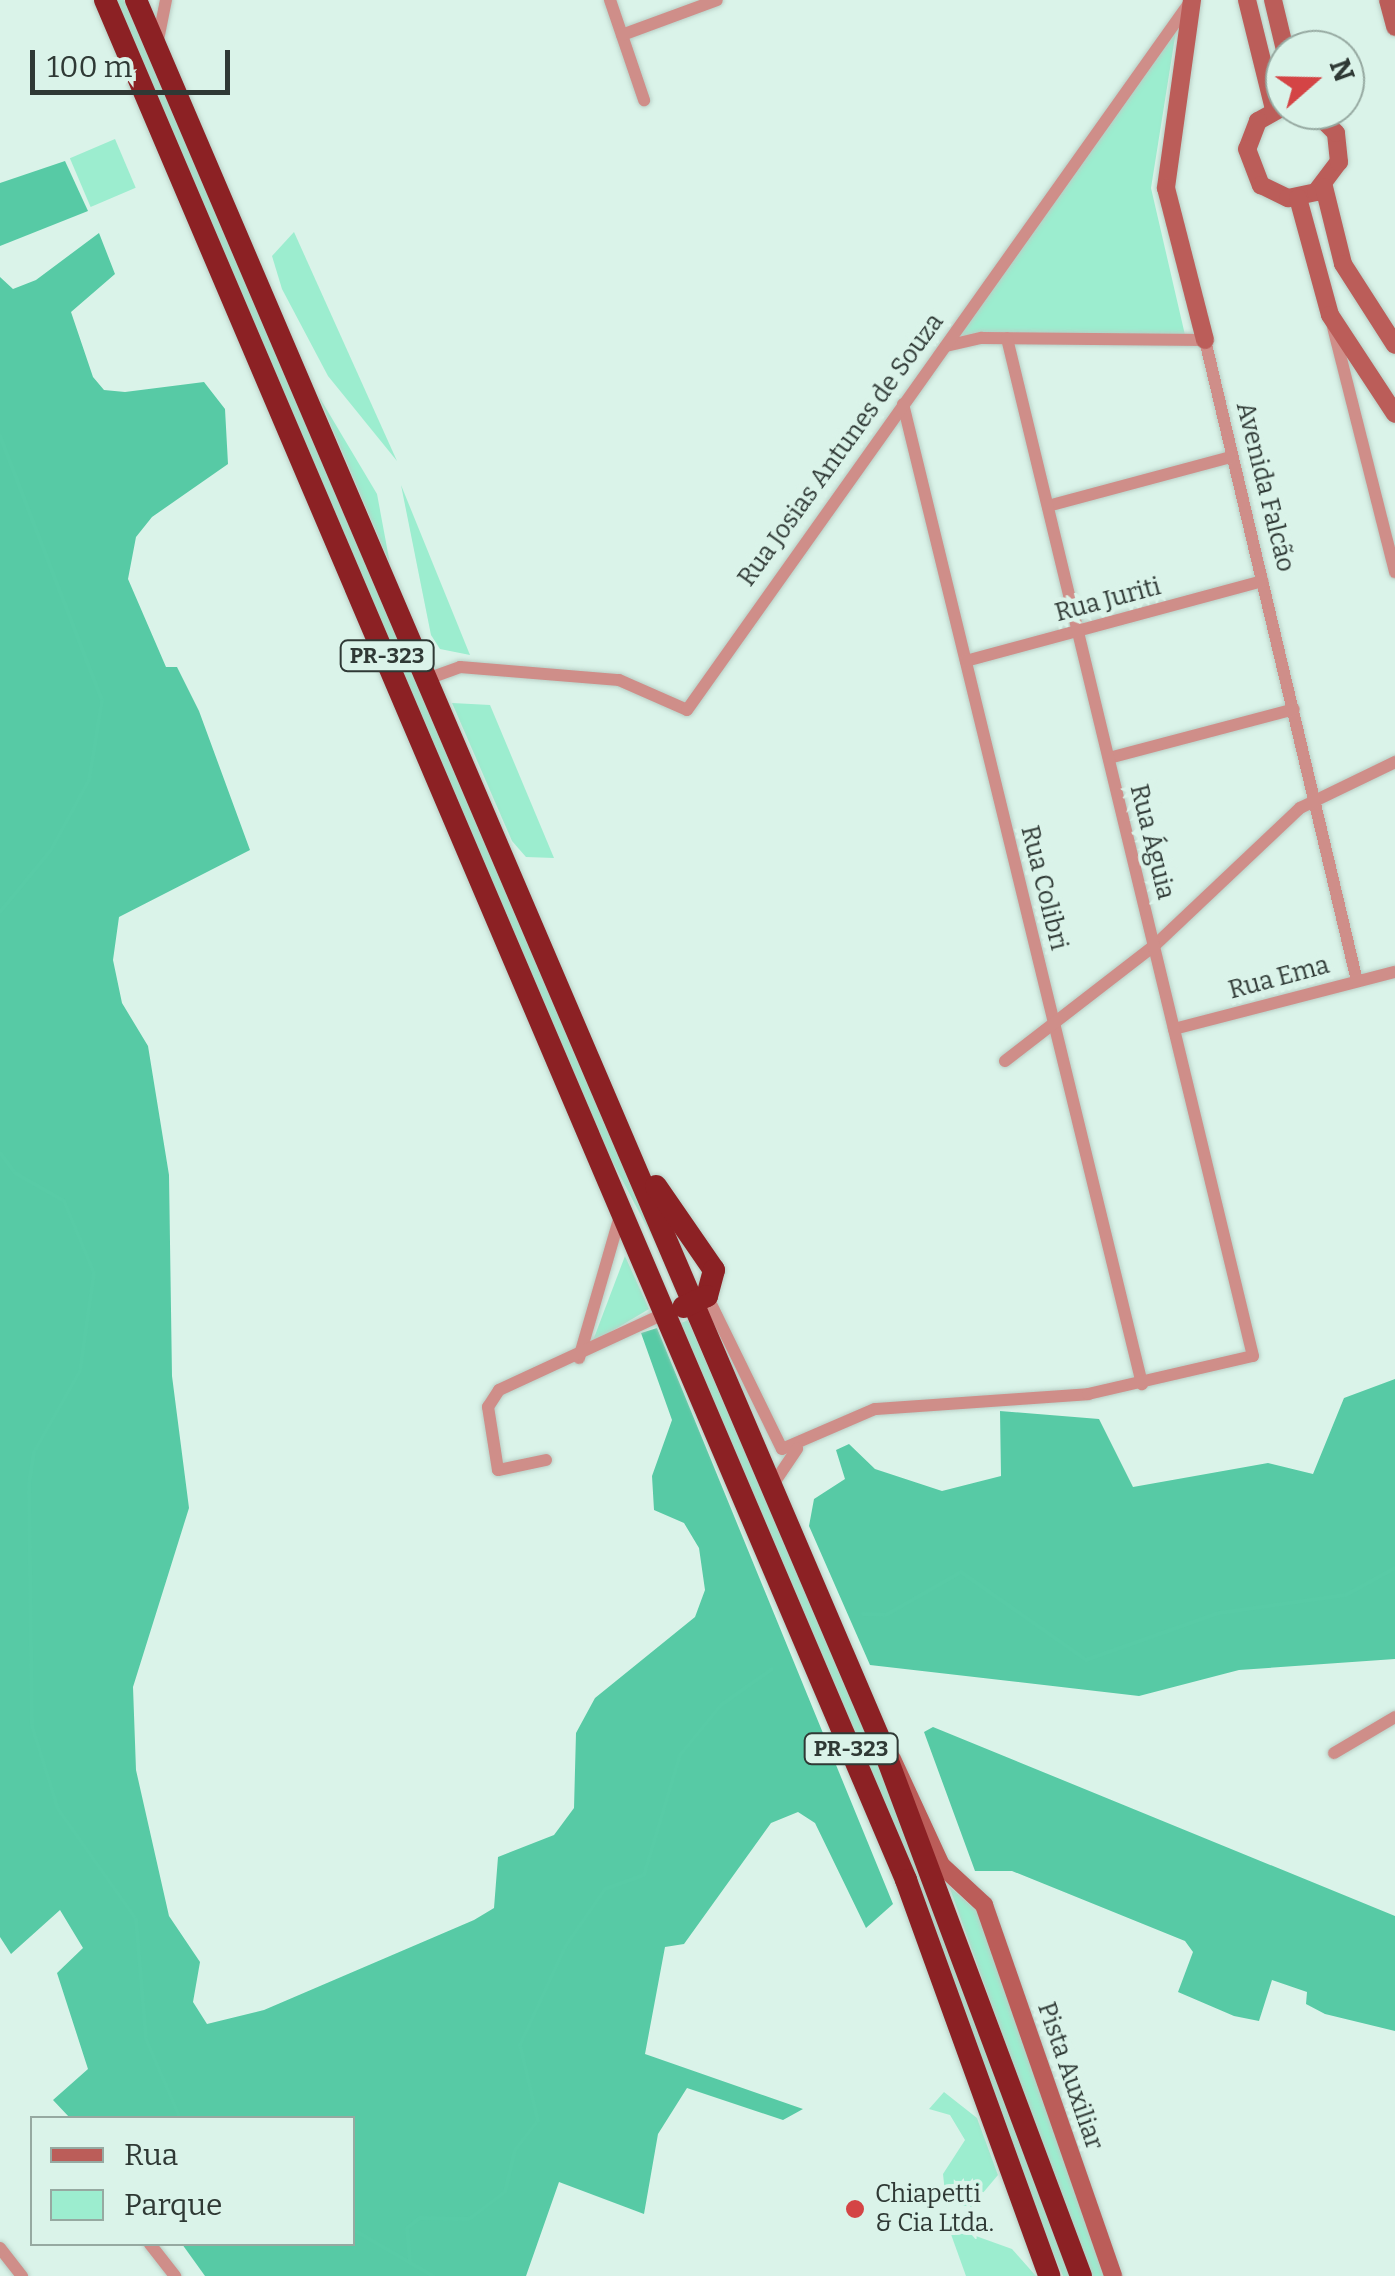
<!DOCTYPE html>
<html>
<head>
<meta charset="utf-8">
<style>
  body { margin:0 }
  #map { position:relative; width:1395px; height:2276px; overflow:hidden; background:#daf3e9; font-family:Bitter,serif }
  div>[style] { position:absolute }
  .green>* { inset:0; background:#9cedcf; transform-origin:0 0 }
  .forest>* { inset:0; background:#57caa5 }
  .stream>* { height:4px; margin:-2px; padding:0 2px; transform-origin:2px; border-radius:2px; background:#58cba6 }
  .roads { filter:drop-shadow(0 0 2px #b8cec5) drop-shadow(0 0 2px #b8cec5) }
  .street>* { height:12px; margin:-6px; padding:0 6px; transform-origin:6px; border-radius:6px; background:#cf8e89 }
  .secondary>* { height:18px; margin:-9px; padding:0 9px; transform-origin:9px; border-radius:9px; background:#bb5d59 }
  .highway>* { height:22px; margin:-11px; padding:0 11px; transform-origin:11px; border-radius:11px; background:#8c2124 }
  .dots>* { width:28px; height:28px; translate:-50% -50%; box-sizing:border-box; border:5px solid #daf3e9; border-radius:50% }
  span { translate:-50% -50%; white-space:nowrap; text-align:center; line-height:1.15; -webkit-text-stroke:8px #daf3e9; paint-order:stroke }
  .shield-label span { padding:2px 8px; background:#daf3e9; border:2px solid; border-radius:8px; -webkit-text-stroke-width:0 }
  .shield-label { font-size:22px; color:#2f3935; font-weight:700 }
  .street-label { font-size:25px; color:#2f3935 }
  .poi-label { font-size:25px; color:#2f3935 }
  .left { translate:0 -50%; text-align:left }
  .legend { position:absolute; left:30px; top:2116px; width:325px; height:130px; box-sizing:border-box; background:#daf3e9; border:2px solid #96a9a1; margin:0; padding:12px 18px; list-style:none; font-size:30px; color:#2f3935 }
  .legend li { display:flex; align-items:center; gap:20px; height:50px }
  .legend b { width:50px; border:2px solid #96a9a1 }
  .north { position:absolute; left:1265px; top:30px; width:100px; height:100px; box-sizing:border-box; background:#daf3e9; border:2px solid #96a9a1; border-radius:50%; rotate:70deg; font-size:28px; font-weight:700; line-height:40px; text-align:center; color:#2f3935 }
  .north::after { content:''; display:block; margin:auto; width:35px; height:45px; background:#d44445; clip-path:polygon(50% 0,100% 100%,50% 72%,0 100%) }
  .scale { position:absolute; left:30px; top:50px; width:200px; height:45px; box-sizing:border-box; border:5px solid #2f3935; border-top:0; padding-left:12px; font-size:30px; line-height:35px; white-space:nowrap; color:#2f3935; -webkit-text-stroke:8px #daf3e9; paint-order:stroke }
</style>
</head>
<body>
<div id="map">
  <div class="green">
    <div style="clip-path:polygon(110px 0,124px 0,679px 1287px,568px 1078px)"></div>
    <div style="clip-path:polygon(1176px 31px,1151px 188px,1185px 335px,958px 336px)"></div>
    <div style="left:115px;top:139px;width:53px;height:49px;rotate:67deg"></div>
    <div style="clip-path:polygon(294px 232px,397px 461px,328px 376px,282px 289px,272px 256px)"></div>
    <div style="clip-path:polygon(318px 395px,377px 494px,390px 564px)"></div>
    <div style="clip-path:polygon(401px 485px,470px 655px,440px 649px,431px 635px)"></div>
    <div style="clip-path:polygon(452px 703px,490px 705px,554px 858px,526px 857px,512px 841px)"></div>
    <div style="clip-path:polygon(625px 1256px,649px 1309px,592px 1343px)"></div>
    <div style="clip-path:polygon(688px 1320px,890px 1788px,1072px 2276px,1063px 2276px,1031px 2201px,679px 1324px)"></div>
    <div style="clip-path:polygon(949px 1886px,979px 1913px,1105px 2276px,1089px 2276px)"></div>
    <div style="clip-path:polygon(944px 2092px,977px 2118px,998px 2175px,971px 2207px,946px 2202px,943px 2174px,965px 2140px,950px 2115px,929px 2109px)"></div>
    <div style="clip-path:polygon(948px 2226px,1012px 2249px,1036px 2276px,966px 2276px)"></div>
  </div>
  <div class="forest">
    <div style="clip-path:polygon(65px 161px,88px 211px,0 246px,0 183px)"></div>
    <div style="clip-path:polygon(99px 233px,115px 274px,71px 312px,93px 377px,104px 390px,125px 392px,204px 382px,225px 409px,228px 464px,152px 517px,136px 537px,128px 579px,166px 667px,177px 667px,199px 711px,250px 850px,119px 917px,113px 960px,122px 1003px,148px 1046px,169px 1175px,172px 1376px,189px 1508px,133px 1687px,136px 1770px,169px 1916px,200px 1962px,193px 2002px,207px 2024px,264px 2010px,474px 1920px,494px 1908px,498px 1857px,554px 1835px,574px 1808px,576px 1733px,595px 1698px,695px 1617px,705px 1590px,699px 1548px,684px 1523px,654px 1510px,652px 1476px,672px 1420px,641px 1333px,657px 1328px,893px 1904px,866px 1928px,815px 1823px,798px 1812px,771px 1823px,684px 1944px,665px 1947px,645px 2054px,803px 2109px,783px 2120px,687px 2088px,658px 2134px,644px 2214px,559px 2182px,526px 2276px,205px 2276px,182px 2244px,352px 2244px,352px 2118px,70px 2118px,53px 2100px,88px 2069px,57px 1973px,83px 1948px,60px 1910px,11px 1954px,0 1937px,0 277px,13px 289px,36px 280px)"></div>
    <div style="clip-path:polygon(1395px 1379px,1395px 1659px,1239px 1670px,1139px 1696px,870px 1665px,809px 1526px,814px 1499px,845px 1479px,836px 1450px,849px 1444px,875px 1469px,942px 1491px,1001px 1476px,1000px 1411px,1099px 1419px,1133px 1487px,1268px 1463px,1313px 1474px,1344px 1398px)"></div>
    <div style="clip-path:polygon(933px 1727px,1395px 1916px,1395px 2031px,1325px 2014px,1306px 2004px,1307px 1992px,1272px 1980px,1259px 2021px,1234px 2016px,1178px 1992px,1193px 1952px,1185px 1941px,1012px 1871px,975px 1871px,924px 1732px)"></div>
  </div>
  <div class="stream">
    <div style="left:0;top:436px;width:284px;rotate:68.9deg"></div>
    <div style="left:102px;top:701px;width:80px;rotate:99.3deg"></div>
    <div style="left:89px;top:780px;width:80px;rotate:118.5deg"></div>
    <div style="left:51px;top:850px;width:80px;rotate:129.4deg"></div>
    <div style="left:0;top:1153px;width:25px;rotate:53deg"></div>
    <div style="left:15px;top:1173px;width:56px;rotate:29.7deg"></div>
    <div style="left:64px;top:1201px;width:78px;rotate:67.4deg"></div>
    <div style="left:94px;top:1273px;width:99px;rotate:98.1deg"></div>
    <div style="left:80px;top:1371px;width:93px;rotate:119.6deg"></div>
    <div style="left:34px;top:1452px;width:31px;rotate:99deg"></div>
    <div style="left:29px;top:1483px;width:243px;rotate:89.3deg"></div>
    <div style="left:32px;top:1726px;width:87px;rotate:72.6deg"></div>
    <div style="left:58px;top:1809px;width:135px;rotate:54.7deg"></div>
    <div style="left:136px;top:1919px;width:120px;rotate:85.2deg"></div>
    <div style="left:146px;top:2039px;width:86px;rotate:66.7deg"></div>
    <div style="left:863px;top:1614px;width:23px;rotate:2deg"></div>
    <div style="left:886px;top:1615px;width:86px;rotate:-29.8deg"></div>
    <div style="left:961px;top:1572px;width:153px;rotate:35.1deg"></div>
    <div style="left:1086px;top:1660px;width:141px;rotate:-19.5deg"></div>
    <div style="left:1219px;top:1613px;width:128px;rotate:-8.1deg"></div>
    <div style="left:1346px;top:1595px;width:56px;rotate:-28.9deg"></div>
    <div style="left:352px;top:2229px;width:94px;rotate:30.1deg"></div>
    <div style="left:410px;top:2261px;width:33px;rotate:-95deg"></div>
    <div style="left:407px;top:2228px;width:16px;rotate:-38deg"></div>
    <div style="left:420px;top:2218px;width:49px;rotate:1.2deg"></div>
    <div style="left:469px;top:2219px;width:45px;rotate:-36.9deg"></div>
    <div style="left:505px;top:2192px;width:43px;rotate:-76.6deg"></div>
    <div style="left:515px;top:2150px;width:37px;rotate:-52deg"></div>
    <div style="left:538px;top:2121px;width:78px;rotate:-103.3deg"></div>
    <div style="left:520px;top:2045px;width:108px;rotate:-65.3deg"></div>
    <div style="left:565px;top:1947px;width:70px;rotate:-55.4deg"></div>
    <div style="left:605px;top:1889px;width:41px;rotate:-19.7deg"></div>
    <div style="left:644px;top:1875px;width:125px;rotate:-73.3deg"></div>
    <div style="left:680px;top:1755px;width:65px;rotate:-50.6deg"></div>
    <div style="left:721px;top:1705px;width:62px;rotate:-35.2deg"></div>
  </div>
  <div class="roads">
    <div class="street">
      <div style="left:610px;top:0;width:106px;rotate:71.2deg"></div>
      <div style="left:622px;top:35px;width:101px;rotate:-20.2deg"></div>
      <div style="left:157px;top:45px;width:46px;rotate:-78.7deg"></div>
      <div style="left:1333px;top:327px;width:253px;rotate:75.8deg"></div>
      <div style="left:946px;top:346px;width:37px;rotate:-13deg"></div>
      <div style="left:982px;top:338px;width:223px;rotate:0.5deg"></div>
      <div style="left:1205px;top:340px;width:659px;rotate:76.66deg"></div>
      <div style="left:903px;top:404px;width:1009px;rotate:76.29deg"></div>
      <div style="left:1048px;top:506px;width:189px;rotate:-15deg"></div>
      <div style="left:966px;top:661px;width:307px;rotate:-15.1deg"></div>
      <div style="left:427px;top:679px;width:35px;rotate:-20deg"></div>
      <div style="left:460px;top:667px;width:160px;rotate:4.7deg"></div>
      <div style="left:619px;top:680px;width:74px;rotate:23.8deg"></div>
      <div style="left:687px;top:710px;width:868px;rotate:-54.61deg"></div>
      <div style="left:1109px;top:758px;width:191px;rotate:-14.8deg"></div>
      <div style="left:1174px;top:1029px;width:228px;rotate:-14.5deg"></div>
      <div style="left:1005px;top:1061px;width:188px;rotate:-37.7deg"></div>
      <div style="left:1154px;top:946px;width:201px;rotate:-43.4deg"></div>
      <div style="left:1300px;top:808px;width:106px;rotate:-25.8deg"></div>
      <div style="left:707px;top:1296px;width:170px;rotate:63.9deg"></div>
      <div style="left:782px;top:1449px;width:101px;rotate:-23.3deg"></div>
      <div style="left:875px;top:1409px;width:214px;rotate:-4deg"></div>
      <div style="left:1088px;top:1394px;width:169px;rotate:-13deg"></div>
      <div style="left:1253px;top:1356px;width:1047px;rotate:-103.59deg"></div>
      <div style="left:579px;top:1358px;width:141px;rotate:-73.9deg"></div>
      <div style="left:546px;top:1460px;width:49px;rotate:168.2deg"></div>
      <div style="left:498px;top:1470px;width:64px;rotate:-99deg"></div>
      <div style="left:488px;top:1407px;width:20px;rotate:-57deg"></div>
      <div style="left:499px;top:1390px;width:184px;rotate:-24.8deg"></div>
      <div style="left:772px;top:1486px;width:45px;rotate:-56deg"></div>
      <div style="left:1334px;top:1753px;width:71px;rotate:-30.5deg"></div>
      <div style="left:150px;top:2244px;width:41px;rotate:52deg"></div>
      <div style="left:0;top:2248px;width:36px;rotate:52deg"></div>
    </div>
    <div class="secondary">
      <div style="left:1192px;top:0;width:190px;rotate:97.9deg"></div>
      <div style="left:1166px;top:188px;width:157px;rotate:75.6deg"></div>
      <div style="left:1247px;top:0;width:112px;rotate:76.1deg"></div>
      <div style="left:1273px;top:0;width:51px;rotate:76.5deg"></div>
      <div style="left:1388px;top:0;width:28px;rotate:75deg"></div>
      <div style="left:1285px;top:106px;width:31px;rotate:151deg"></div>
      <div style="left:1258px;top:121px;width:30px;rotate:111deg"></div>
      <div style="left:1247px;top:149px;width:39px;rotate:69deg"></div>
      <div style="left:1261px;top:185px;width:30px;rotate:26deg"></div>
      <div style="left:1288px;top:198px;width:29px;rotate:-12deg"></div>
      <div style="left:1316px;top:192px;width:38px;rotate:-53deg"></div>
      <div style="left:1339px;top:162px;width:29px;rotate:-96deg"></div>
      <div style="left:1336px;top:133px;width:33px;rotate:-135deg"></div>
      <div style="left:1324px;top:187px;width:79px;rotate:76.1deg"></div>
      <div style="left:1343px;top:264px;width:96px;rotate:57.3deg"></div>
      <div style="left:1298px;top:198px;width:121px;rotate:74.7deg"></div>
      <div style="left:1330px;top:315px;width:118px;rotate:56.7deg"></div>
      <div style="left:892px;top:1759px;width:117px;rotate:65.2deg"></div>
      <div style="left:941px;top:1865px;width:59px;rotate:42.9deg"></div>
      <div style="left:984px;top:1905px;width:393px;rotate:70.8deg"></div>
    </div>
    <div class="highway">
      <div style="left:105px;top:0;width:2044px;rotate:66.92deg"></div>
      <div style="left:906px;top:1880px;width:421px;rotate:70.1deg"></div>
      <div style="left:136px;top:0;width:1898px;rotate:66.85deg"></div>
      <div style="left:882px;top:1745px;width:567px;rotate:69.46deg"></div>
      <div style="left:656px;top:1186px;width:102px;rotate:55.4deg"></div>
      <div style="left:714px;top:1270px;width:27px;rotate:105deg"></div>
      <div style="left:707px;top:1296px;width:26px;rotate:155deg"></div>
    </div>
  </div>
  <div class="dots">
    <div style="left:855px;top:2209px;background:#d44445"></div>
  </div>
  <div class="shield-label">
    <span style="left:387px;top:656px">PR-323</span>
    <span style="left:851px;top:1749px">PR-323</span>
  </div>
  <div class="street-label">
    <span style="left:841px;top:450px;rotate:-54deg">Rua Josias Antunes de Souza</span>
    <span style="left:1265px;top:487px;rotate:76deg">Avenida Falcão</span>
    <span style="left:1108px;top:600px;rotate:-15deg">Rua Juriti</span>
    <span style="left:1152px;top:842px;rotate:76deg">Rua Águia</span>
    <span style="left:1044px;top:888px;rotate:76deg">Rua Colibri</span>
    <span style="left:1279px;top:978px;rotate:-15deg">Rua Ema</span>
    <span style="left:1070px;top:2076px;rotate:71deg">Pista Auxiliar</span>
  </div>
  <div class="poi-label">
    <span class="left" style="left:875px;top:2209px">Chiapetti<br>&amp; Cia Ltda.</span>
  </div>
  <ul class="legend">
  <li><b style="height:12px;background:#bb5d59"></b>Rua</li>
  <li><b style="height:28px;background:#9cedcf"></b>Parque</li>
  </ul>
  <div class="north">N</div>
  <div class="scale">100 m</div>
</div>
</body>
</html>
